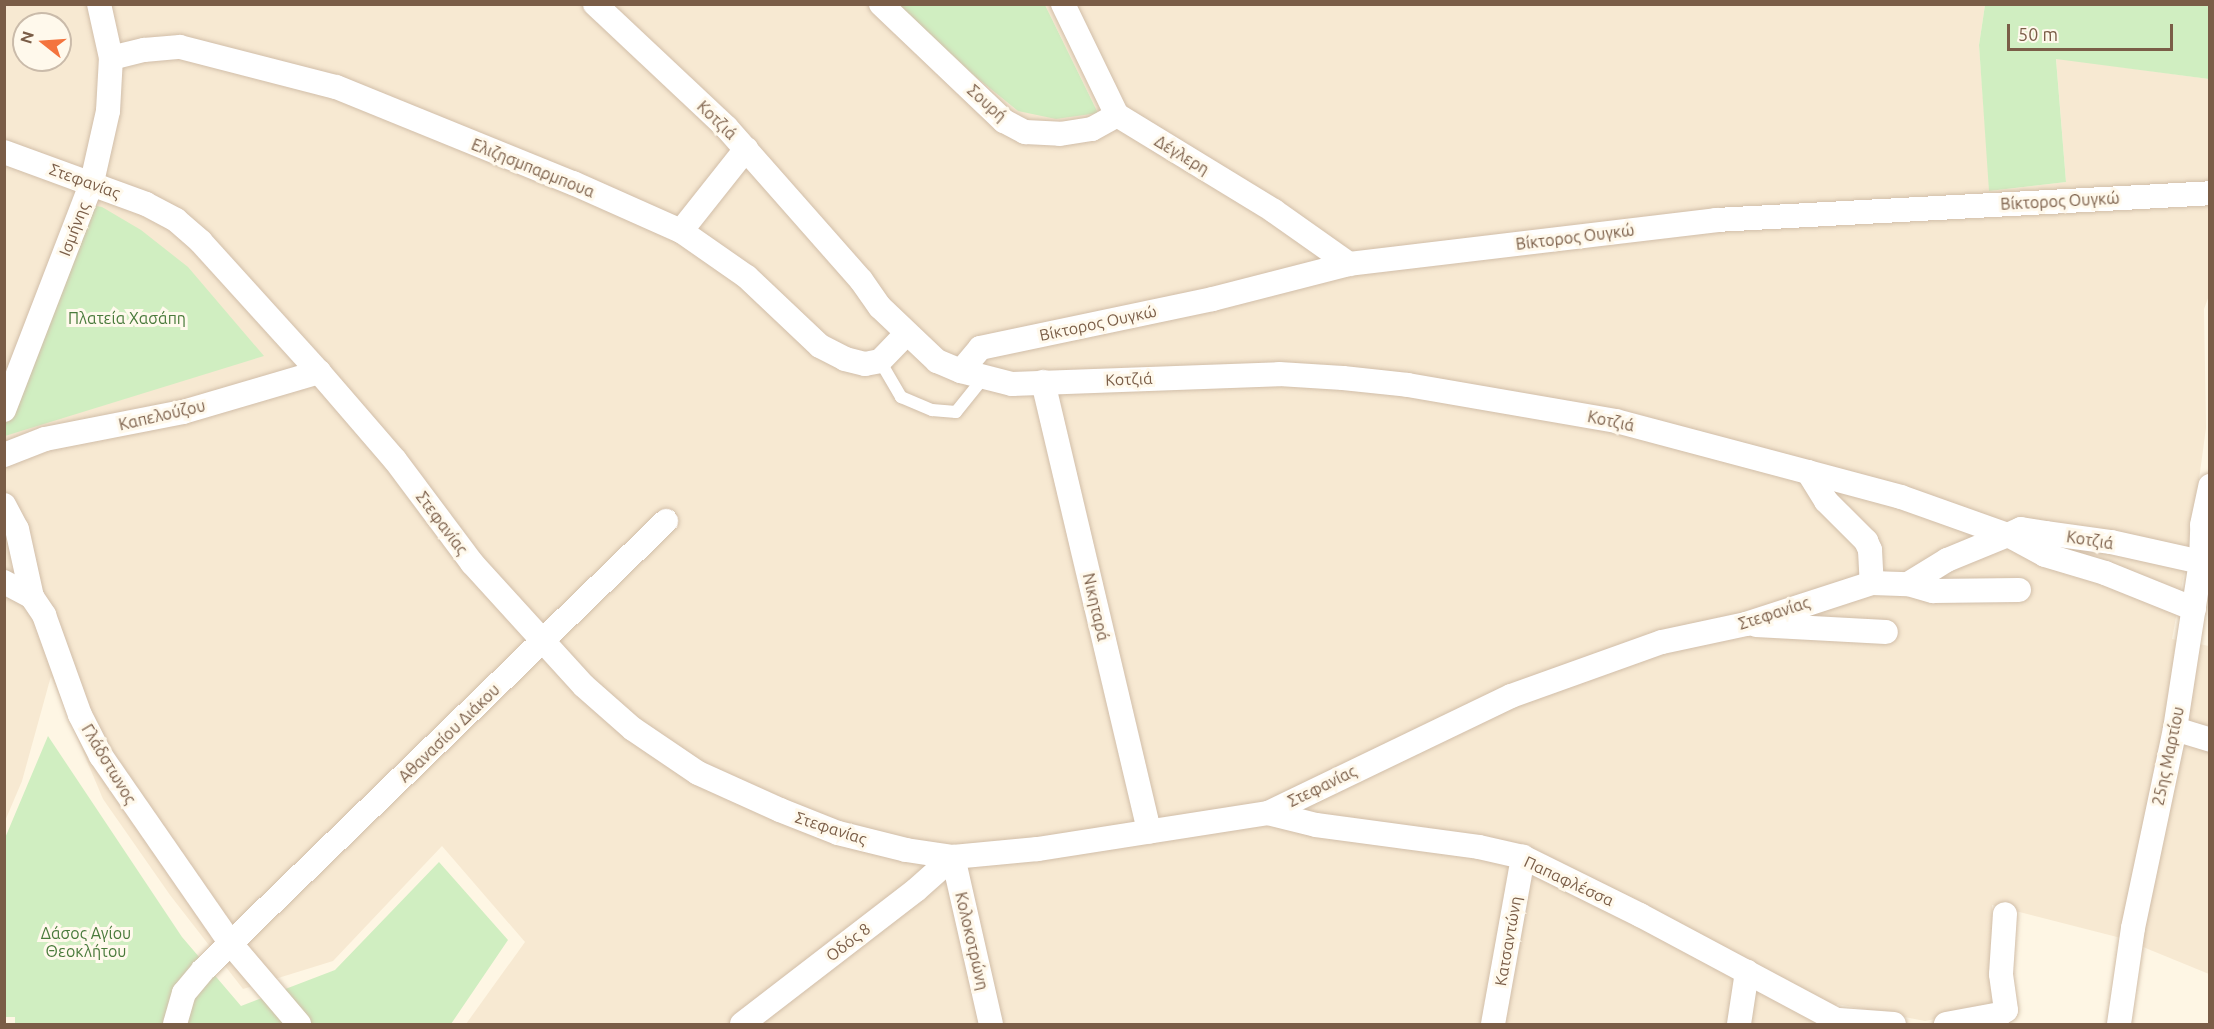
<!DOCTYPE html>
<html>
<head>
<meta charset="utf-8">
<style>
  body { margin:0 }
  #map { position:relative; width:2214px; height:1029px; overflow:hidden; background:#fef6e4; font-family:Ubuntu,sans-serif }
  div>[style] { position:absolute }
  .residential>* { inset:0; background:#f7e9d2 }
  .green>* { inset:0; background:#d0eec1 }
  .roads { filter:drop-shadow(0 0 2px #d1bea9) drop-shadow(0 0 2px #d1bea9) }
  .lane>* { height:12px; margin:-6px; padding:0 6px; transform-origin:6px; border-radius:6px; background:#fff }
  .street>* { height:24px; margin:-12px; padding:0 12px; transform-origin:12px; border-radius:12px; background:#fff }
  span { translate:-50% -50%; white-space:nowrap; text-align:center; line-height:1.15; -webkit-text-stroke:6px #fff9ec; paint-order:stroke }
  .street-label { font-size:16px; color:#7a5d47 }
  .park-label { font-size:16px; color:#497a3b }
  .frame { position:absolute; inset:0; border:6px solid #7a5d47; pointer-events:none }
  .north { position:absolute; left:12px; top:12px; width:60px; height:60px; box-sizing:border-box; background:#fff9ec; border:2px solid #cabbaa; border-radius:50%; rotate:287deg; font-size:16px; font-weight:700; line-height:24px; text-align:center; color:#7a5d47 }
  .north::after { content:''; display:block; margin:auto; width:21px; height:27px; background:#f4743e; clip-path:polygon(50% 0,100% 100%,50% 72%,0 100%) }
  .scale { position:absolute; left:2007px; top:24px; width:166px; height:27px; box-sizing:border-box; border:3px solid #7a5d47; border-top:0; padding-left:8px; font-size:18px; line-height:21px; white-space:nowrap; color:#7a5d47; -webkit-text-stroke:4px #fff9ec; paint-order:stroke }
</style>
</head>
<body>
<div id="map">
  <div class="residential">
    <div style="clip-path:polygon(evenodd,4px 5px,899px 5px,976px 77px,1018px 111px,1098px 113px,1045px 5px,1985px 5px,1979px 45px,1990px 191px,2066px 182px,2056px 58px,2209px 79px,2210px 293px,2204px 309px,2206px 428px,2193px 524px,2172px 639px,2209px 646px,2209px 974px,2121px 938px,1992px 905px,1997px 1007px,1925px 1021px,1837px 1004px,1826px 1024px,466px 1024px,525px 942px,442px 846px,333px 961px,243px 989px,170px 895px,103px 799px,51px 676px,22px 781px,5px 821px,4px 5px,24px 24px,60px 24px,60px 60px,24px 60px,24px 24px)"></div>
  </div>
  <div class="green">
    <div style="clip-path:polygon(899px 5px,1045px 5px,1098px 113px,1056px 119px,1018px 111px,976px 77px)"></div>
    <div style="clip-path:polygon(1985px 5px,2209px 5px,2209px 79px,2056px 59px,2066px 182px,1989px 191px,1979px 45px)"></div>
    <div style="clip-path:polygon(90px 205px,102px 207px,141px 230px,188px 267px,264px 356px,5px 436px,5px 422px)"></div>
    <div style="clip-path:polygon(48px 736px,182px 937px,241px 1006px,335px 970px,439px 862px,508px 940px,451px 1024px,15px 1024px,15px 1017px,5px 1017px,5px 838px)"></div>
  </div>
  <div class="roads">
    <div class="lane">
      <div style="left:880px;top:361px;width:42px;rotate:59.7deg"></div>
      <div style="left:901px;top:397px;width:34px;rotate:23deg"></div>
      <div style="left:932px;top:410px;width:24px;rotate:5deg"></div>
      <div style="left:956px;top:412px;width:45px;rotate:-51.3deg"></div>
    </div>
    <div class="street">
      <div style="left:595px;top:4px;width:180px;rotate:43.2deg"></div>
      <div style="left:726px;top:127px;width:204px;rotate:48.6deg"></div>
      <div style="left:861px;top:280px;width:33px;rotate:55deg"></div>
      <div style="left:880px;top:307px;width:79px;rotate:43.5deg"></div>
      <div style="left:937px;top:361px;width:26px;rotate:23deg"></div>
      <div style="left:961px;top:371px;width:53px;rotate:14.3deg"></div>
      <div style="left:1012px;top:384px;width:267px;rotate:-2.1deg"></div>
      <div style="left:1279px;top:374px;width:64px;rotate:3.6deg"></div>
      <div style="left:1343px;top:378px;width:65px;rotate:6.1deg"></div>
      <div style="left:1408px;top:385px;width:211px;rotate:9.8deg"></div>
      <div style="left:1616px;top:421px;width:199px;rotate:14.9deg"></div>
      <div style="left:1808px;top:472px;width:34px;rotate:58deg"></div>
      <div style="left:1826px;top:501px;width:57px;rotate:45deg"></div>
      <div style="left:1866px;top:541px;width:10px;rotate:66deg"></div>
      <div style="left:1870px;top:550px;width:33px;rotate:87deg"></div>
      <div style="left:881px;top:4px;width:170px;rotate:43.6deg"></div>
      <div style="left:1004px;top:121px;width:24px;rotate:28deg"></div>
      <div style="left:1025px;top:132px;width:35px;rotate:3deg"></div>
      <div style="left:1060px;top:134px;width:32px;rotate:-9deg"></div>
      <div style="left:1092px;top:129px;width:29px;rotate:-29deg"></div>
      <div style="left:1063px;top:4px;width:123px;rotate:64.1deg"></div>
      <div style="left:1117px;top:115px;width:184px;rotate:31.4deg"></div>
      <div style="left:1274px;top:211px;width:92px;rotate:35.2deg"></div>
      <div style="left:111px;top:58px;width:34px;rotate:-14deg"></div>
      <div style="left:144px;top:50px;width:36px;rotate:-5deg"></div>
      <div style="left:180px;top:47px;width:161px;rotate:14.4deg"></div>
      <div style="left:336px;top:87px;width:256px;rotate:22.1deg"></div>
      <div style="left:573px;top:183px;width:118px;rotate:24deg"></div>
      <div style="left:681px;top:231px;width:80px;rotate:34.9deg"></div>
      <div style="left:747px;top:277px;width:100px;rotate:43.4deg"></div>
      <div style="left:820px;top:346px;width:28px;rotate:27deg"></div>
      <div style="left:845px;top:359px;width:21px;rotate:14deg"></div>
      <div style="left:865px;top:364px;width:15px;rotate:-11deg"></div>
      <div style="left:880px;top:361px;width:37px;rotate:-46deg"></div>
      <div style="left:4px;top:152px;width:151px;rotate:20.1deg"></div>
      <div style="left:146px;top:204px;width:34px;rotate:28deg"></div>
      <div style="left:176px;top:220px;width:33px;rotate:41deg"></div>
      <div style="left:201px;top:242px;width:176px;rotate:47.8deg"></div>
      <div style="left:319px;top:372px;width:116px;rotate:49.2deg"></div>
      <div style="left:395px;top:460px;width:129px;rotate:53.2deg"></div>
      <div style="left:472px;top:563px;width:166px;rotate:47.7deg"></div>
      <div style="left:584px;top:686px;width:65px;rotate:41.3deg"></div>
      <div style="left:633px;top:729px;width:78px;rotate:34.1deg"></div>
      <div style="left:698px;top:773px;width:90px;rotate:24.3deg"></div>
      <div style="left:780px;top:810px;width:62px;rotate:21.6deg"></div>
      <div style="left:838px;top:833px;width:70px;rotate:14deg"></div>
      <div style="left:906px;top:850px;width:48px;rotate:8.5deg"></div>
      <div style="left:953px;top:857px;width:85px;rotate:-5.4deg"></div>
      <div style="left:1038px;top:849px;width:233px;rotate:-8.9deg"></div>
      <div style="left:1268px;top:813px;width:270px;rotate:-25.7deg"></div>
      <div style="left:1511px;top:696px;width:160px;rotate:-19.7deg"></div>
      <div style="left:1662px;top:642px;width:86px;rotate:-12.1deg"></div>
      <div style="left:1746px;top:624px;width:133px;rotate:-18deg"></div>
      <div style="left:1872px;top:583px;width:36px;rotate:2deg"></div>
      <div style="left:1908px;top:584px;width:46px;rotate:-31.6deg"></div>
      <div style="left:1947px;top:560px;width:66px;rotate:-22.3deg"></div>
      <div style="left:2008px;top:535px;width:42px;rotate:28.4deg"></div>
      <div style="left:2045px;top:555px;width:63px;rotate:16.7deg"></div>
      <div style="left:2105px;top:573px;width:96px;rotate:22deg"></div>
      <div style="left:681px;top:231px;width:105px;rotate:-51.6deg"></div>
      <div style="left:961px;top:371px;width:30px;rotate:-50deg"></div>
      <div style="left:980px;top:348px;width:238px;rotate:-11.9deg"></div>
      <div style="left:1213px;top:299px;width:140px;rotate:-14.4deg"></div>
      <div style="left:1349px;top:264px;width:370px;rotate:-6.8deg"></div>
      <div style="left:1716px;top:220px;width:495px;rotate:-3.1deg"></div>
      <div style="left:1043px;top:382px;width:462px;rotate:76.7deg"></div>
      <div style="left:4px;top:410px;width:244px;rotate:-68.9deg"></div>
      <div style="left:92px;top:182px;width:73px;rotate:-77.3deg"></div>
      <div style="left:108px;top:111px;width:53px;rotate:-86.8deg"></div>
      <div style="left:111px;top:58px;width:55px;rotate:-102.5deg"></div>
      <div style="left:4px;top:455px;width:44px;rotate:-21.3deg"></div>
      <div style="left:45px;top:439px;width:141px;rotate:-11.1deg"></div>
      <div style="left:183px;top:412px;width:142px;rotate:-16.4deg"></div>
      <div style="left:1808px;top:472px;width:96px;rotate:15deg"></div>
      <div style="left:1901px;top:497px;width:114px;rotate:19.6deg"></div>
      <div style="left:2008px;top:535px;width:14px;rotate:-25deg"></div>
      <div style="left:2021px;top:529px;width:24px;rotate:9deg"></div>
      <div style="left:2045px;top:533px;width:67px;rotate:7.8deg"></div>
      <div style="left:2111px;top:542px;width:92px;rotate:12.5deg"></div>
      <div style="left:4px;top:505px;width:27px;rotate:62deg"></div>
      <div style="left:17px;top:529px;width:70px;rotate:77.6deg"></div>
      <div style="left:4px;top:582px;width:32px;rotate:28deg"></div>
      <div style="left:32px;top:597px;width:22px;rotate:56deg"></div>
      <div style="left:44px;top:615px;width:106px;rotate:70.2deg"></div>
      <div style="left:80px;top:715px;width:46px;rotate:62.9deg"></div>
      <div style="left:101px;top:756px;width:229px;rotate:55.3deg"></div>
      <div style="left:231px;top:944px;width:105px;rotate:49.6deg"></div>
      <div style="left:1908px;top:584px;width:26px;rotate:16deg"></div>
      <div style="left:1933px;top:591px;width:86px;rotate:-0.7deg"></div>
      <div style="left:1756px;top:625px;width:130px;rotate:3.1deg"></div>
      <div style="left:2175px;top:729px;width:37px;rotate:17deg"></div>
      <div style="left:1268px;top:813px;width:49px;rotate:14deg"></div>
      <div style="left:1316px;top:825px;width:164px;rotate:7.7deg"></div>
      <div style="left:1479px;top:847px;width:45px;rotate:12.8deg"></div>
      <div style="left:1523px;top:857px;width:131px;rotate:26.4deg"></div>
      <div style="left:1640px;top:915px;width:231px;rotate:28.1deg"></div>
      <div style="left:1839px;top:1020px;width:55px;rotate:4.2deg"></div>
      <div style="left:175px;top:1024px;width:32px;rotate:-74deg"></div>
      <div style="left:184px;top:993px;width:30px;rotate:-50deg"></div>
      <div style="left:203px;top:970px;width:645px;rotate:-44.12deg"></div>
      <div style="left:742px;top:1024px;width:220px;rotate:-37.6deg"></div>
      <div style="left:916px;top:890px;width:50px;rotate:-41.7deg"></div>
      <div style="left:953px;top:857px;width:171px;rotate:77.2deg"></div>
      <div style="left:1493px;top:1024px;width:170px;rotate:-79.8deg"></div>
      <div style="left:1739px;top:1024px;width:53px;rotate:-81.3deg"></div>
      <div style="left:1946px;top:1024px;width:55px;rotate:-10.5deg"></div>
      <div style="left:2000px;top:1014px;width:7px;rotate:-34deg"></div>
      <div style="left:2006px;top:1010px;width:36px;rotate:-98deg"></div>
      <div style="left:2001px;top:974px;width:60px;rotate:-86.2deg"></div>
      <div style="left:2119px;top:1024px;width:97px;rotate:-81.7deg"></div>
      <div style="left:2133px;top:928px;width:203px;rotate:-78.1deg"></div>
      <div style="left:2175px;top:729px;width:169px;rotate:-81.2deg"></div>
      <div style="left:2201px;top:562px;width:37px;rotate:-88deg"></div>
      <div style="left:2202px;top:525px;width:40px;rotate:-78deg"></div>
    </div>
  </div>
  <div class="street-label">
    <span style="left:987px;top:103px;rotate:42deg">Σουρή</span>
    <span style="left:717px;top:120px;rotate:44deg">Κοτζιά</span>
    <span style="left:1182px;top:155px;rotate:31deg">Δέγλερη</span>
    <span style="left:533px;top:168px;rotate:22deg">Ελιζησμπαρμπουα</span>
    <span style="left:85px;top:181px;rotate:20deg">Στεφανίας</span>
    <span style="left:2060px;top:201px;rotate:-3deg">Βίκτορος Ουγκώ</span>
    <span style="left:74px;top:229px;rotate:-69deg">Ισμήνης</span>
    <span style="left:1575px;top:237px;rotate:-7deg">Βίκτορος Ουγκώ</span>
    <span style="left:1098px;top:323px;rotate:-12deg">Βίκτορος Ουγκώ</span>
    <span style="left:1129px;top:379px;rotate:-2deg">Κοτζιά</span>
    <span style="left:162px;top:415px;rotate:-13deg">Καπελούζου</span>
    <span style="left:1611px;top:421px;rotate:12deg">Κοτζιά</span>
    <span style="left:442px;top:523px;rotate:53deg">Στεφανίας</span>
    <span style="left:2090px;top:540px;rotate:9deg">Κοτζιά</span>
    <span style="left:1096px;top:607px;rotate:77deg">Νικηταρά</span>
    <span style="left:1774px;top:613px;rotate:-18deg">Στεφανίας</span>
    <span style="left:449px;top:733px;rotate:-44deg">Αθανασίου Διάκου</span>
    <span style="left:2168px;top:756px;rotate:-78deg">25ης Μαρτίου</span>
    <span style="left:109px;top:764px;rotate:59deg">Γλάδστωνος</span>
    <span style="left:1322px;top:786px;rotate:-26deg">Στεφανίας</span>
    <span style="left:831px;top:828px;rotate:18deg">Στεφανίας</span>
    <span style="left:1569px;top:881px;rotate:25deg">Παπαφλέσσα</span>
    <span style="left:972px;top:941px;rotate:77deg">Κολοκοτρώνη</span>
    <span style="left:1508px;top:941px;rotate:-80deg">Κατσαντώνη</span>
    <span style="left:848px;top:942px;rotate:-38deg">Οδός 8</span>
  </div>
  <div class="park-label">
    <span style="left:127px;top:318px">Πλατεία Χασάπη</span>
    <span style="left:86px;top:942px">Δάσος Αγίου<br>Θεοκλήτου</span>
  </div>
  <div class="frame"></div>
  <div class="north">N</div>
  <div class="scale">50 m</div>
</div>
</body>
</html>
